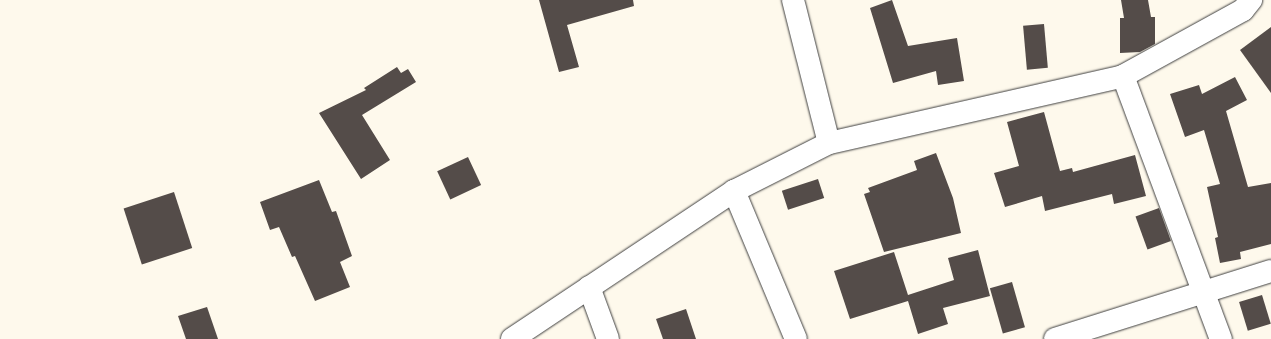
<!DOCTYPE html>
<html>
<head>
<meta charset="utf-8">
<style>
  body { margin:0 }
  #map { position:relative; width:1271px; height:339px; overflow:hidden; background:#fef9ec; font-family:"Roboto Serif",serif }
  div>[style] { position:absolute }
  .building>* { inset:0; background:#544c49; transform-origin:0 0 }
  .roads { filter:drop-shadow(0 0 1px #3f3f3f) drop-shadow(0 0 1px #3f3f3f) }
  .street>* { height:22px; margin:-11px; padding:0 11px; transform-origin:11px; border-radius:11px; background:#fff }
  span { translate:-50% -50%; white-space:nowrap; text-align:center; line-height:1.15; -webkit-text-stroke:4px #fff; paint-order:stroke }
</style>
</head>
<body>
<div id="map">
  <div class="building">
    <div style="clip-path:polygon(539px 0,633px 0,634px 6px,567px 25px,579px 67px,559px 72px)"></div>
    <div style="clip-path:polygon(892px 0,908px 46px,957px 38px,964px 81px,938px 85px,936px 71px,893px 83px,870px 8px)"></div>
    <div style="clip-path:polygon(1121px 0,1148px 0,1151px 17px,1155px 17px,1155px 44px,1140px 52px,1120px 53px,1120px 18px,1124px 18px)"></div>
    <div style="left:1044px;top:24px;width:44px;height:21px;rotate:85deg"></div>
    <div style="clip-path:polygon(1271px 27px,1271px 93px,1240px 50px)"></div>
    <div style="clip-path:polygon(397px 67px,401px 73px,408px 69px,416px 82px,362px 115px,390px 160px,361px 179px,319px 113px,366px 90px,364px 88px)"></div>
    <div style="clip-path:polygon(1235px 77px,1247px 100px,1226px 111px,1248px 187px,1271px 183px,1271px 244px,1240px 252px,1241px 259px,1220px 263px,1215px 238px,1218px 237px,1207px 187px,1220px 184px,1204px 130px,1185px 137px,1170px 94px,1199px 85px,1202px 94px)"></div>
    <div style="clip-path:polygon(1044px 112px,1060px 171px,1072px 168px,1073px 172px,1135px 155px,1146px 196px,1114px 204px,1112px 194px,1045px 211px,1042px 196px,1005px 207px,994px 173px,1019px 166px,1007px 122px)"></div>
    <div style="clip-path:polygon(936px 153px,953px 198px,961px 233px,884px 252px,864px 194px,870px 192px,868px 188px,917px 170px,914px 161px)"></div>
    <div style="left:468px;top:157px;width:31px;height:34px;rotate:65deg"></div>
    <div style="left:818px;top:179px;width:20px;height:38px;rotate:72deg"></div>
    <div style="clip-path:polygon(319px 180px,332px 212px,336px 211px,352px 256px,340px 262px,350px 287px,315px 301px,295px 256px,292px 257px,279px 227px,270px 230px,260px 202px)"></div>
    <div style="left:174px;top:192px;width:59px;height:53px;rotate:72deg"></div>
    <div style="left:1159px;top:208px;width:35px;height:25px;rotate:70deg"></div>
    <div style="clip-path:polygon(978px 250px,990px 296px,943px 308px,948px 324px,918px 334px,908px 301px,850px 319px,834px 271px,894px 252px,908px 295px,954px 280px,948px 258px)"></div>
    <div style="left:1012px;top:282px;width:47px;height:23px;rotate:74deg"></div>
    <div style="left:1262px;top:295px;width:30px;height:24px;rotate:73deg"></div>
    <div style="clip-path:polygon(207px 307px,218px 339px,186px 339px,178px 316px)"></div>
    <div style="clip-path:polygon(686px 309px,696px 339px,663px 339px,656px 319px)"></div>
  </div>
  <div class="roads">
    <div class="street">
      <div style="left:793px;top:0;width:147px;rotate:75.9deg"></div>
      <div style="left:1123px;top:76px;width:281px;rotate:69.6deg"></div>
      <div style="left:734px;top:191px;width:160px;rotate:67.3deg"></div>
      <div style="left:589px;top:287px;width:55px;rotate:69.9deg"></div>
      <div style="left:512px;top:339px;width:267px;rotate:-33.7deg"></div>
      <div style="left:734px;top:191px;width:106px;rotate:-26.8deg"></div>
      <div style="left:829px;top:143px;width:302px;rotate:-12.8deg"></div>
      <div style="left:1123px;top:76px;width:137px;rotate:-28.8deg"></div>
      <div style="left:1243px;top:10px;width:13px;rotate:-51deg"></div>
      <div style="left:1055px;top:339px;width:226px;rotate:-17.5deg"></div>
    </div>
  </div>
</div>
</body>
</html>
